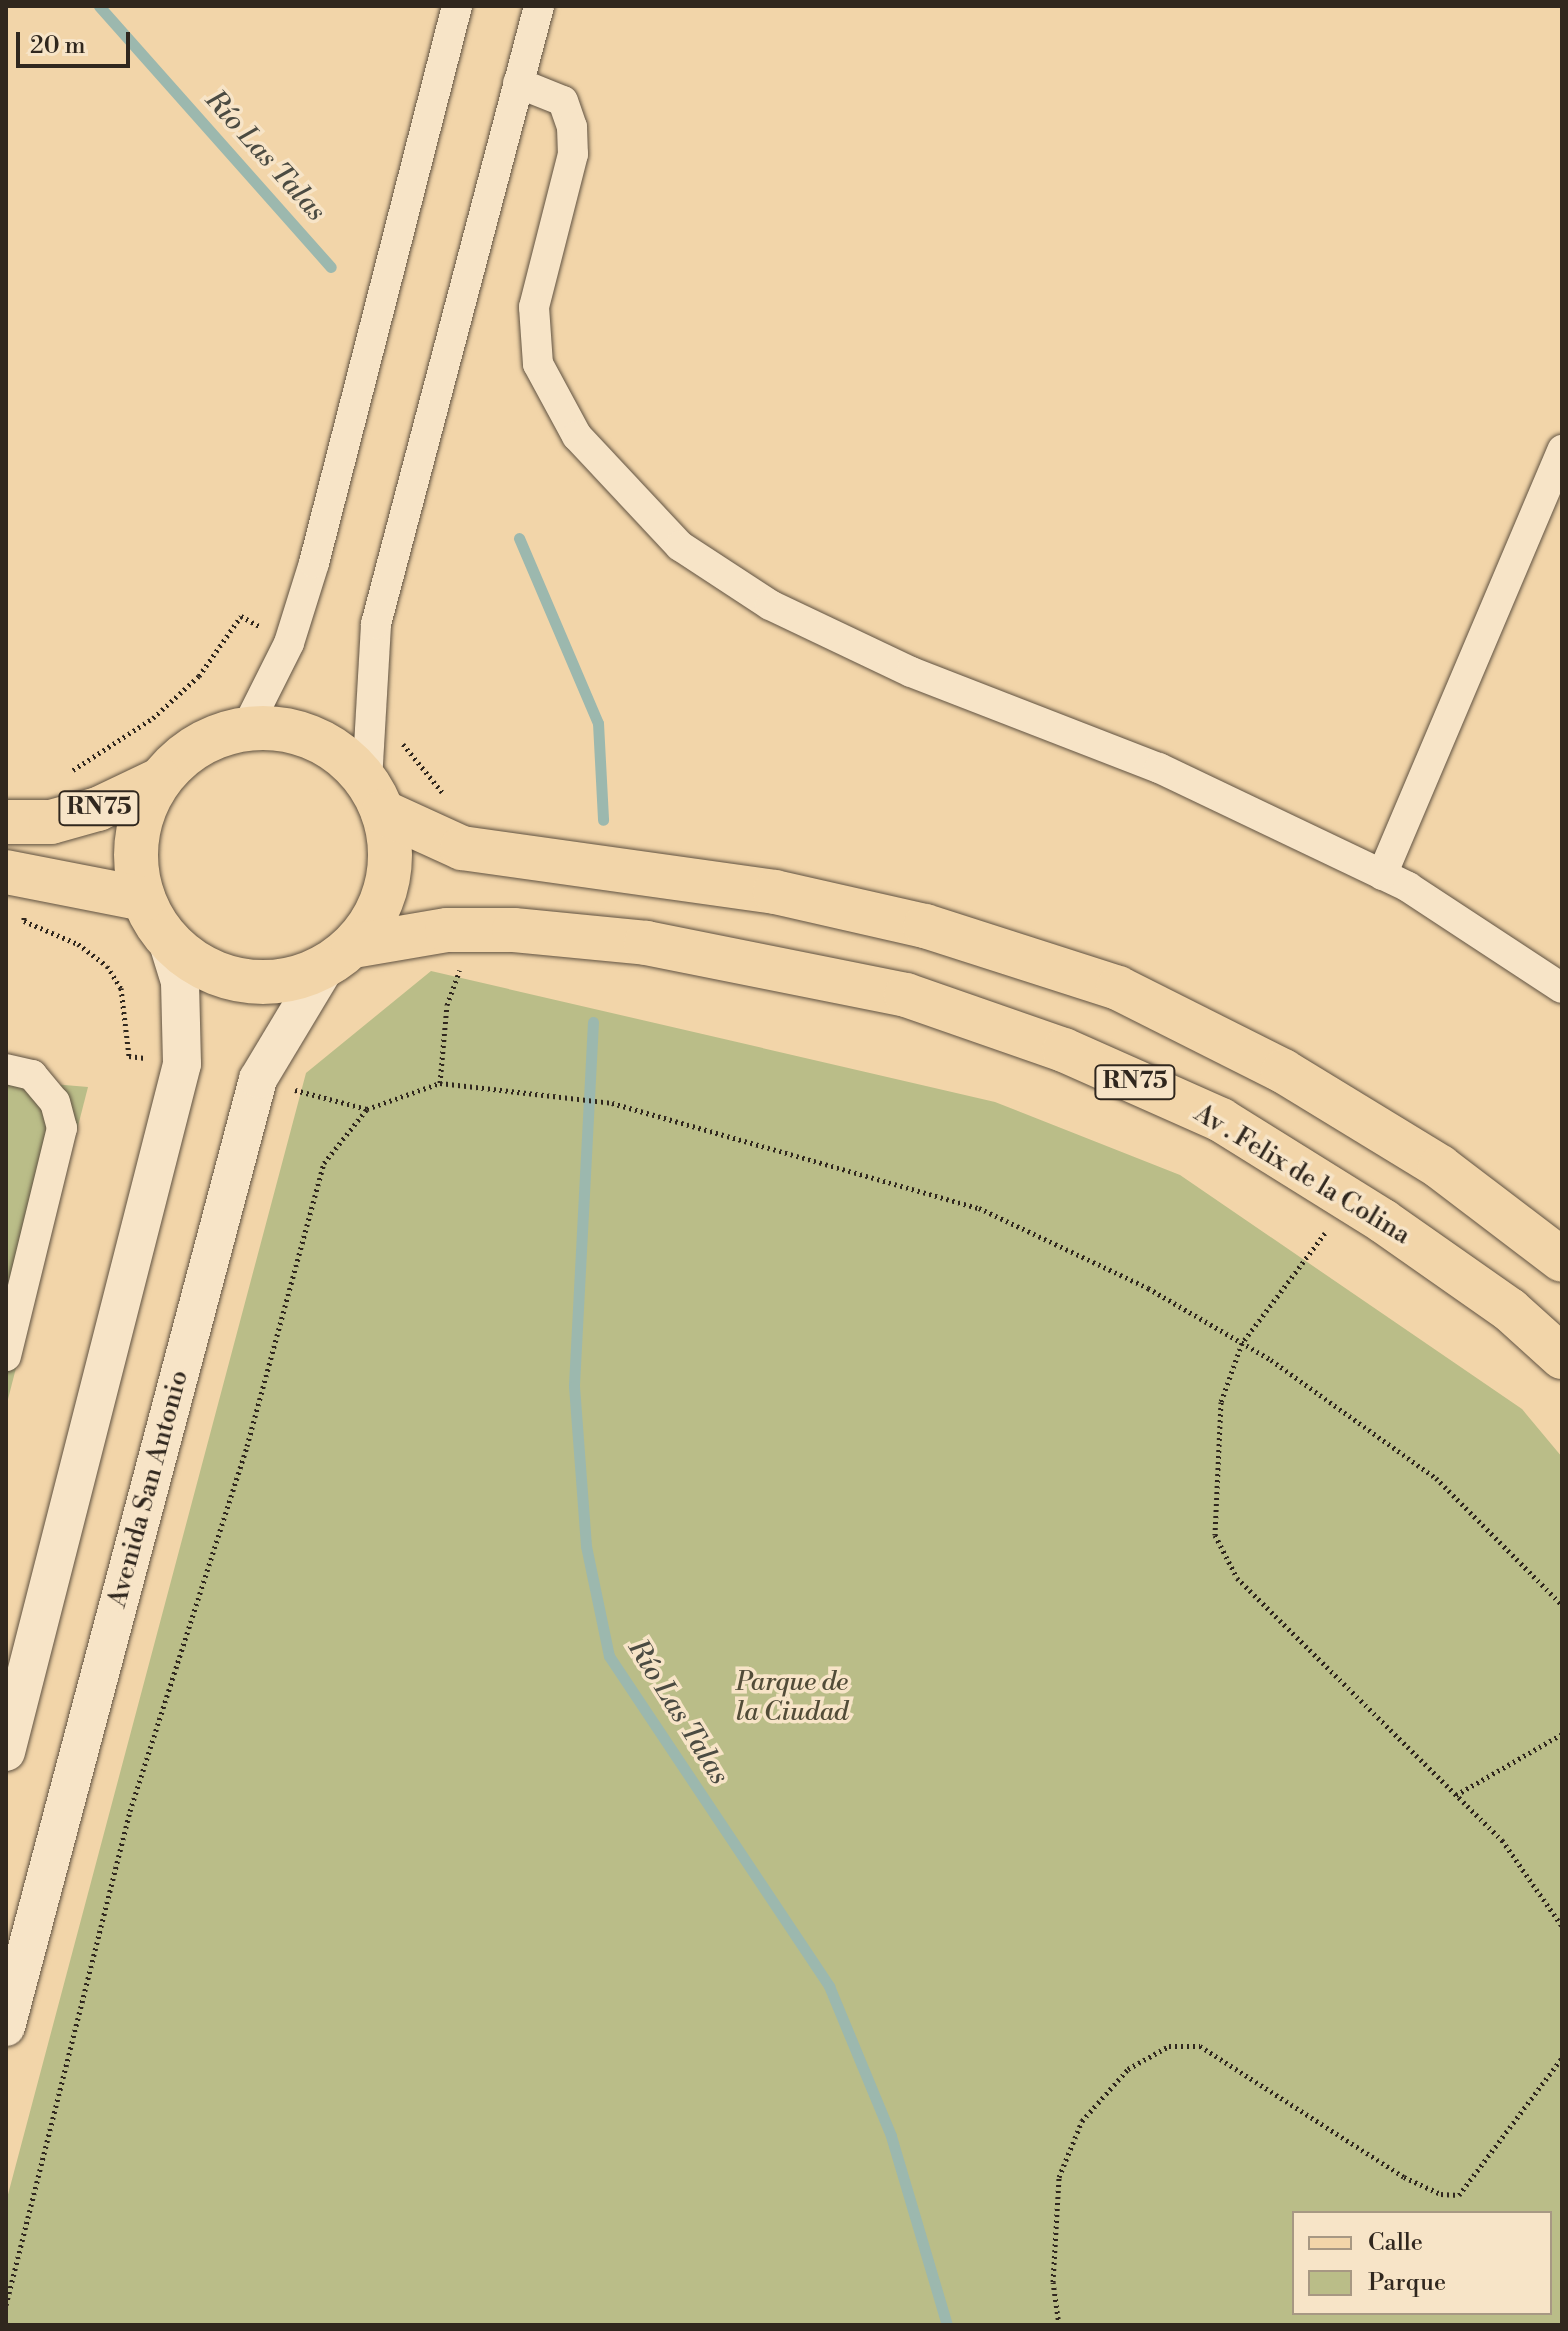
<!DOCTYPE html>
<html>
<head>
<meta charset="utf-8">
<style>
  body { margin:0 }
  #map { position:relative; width:1568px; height:2331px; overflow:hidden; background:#f2d5a9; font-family:"Libre Bodoni",serif }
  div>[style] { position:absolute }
  .green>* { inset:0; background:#babd88 }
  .stream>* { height:11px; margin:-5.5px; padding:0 5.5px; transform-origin:5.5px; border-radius:5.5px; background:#9cb8ae }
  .path>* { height:5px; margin-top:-2.5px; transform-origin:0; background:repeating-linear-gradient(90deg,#30271e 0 2px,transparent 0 6px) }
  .roads { filter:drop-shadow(0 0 2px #605241) drop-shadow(0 0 2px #605241) }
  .minor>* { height:30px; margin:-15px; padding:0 15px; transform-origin:15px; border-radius:15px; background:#f7e4c7 }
  .tertiary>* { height:38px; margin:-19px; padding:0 19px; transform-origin:19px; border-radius:19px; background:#f7e4c7 }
  .primary>* { height:44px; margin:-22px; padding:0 22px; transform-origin:22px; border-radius:22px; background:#f2d5a9 }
  .primary>.ring { margin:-22px; padding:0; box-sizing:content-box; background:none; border:44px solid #f2d5a9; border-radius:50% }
  span { translate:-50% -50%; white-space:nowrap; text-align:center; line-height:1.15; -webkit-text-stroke:7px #f7e4c7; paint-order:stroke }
  .shield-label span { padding:2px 6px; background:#f7e4c7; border:2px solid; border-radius:6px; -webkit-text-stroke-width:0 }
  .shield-label { font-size:24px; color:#30271e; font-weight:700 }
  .street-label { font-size:26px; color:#30271e }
  .park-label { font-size:26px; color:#524c38; font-style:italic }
  .water-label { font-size:28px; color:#4b4b42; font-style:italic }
  .frame { position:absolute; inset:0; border:8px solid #30271e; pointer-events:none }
  .legend { position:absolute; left:1292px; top:2211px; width:260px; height:104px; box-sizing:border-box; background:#f7e4c7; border:2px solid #a79883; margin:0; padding:10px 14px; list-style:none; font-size:24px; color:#30271e }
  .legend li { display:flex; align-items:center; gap:16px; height:40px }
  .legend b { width:40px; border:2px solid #a79883 }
  .scale { position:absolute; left:16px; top:32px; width:114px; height:36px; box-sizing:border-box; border:4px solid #30271e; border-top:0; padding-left:10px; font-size:24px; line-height:28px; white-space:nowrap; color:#30271e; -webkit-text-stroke:6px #f7e4c7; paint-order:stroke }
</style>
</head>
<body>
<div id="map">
  <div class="green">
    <div style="clip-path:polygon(evenodd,431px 971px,995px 1102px,1180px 1175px,1522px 1409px,1562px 1457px,1562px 2325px,6px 2325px,6px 2202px,306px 1073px,431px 971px,1294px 2213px,1550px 2213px,1550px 2313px,1294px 2313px,1294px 2213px)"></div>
    <div style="clip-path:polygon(6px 1080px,88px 1087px,6px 1407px)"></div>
  </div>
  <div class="stream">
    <div style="left:99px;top:6px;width:349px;rotate:48.4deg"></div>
    <div style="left:519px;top:538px;width:201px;rotate:66.9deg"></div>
    <div style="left:598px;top:723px;width:97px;rotate:87deg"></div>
    <div style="left:593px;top:1022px;width:364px;rotate:93deg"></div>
    <div style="left:574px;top:1386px;width:160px;rotate:85.7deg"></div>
    <div style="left:586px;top:1546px;width:112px;rotate:78.2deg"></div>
    <div style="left:609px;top:1656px;width:397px;rotate:56.3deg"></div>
    <div style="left:829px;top:1986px;width:162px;rotate:67.5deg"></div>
    <div style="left:891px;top:2136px;width:197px;rotate:73.5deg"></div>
  </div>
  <div class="path">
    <div style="left:403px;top:744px;width:62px;rotate:50.9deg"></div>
    <div style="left:73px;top:770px;width:95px;rotate:-33deg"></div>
    <div style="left:153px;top:718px;width:62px;rotate:-42.4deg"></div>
    <div style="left:199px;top:676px;width:73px;rotate:-55deg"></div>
    <div style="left:241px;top:616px;width:23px;rotate:29deg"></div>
    <div style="left:24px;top:917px;width:4px;rotate:90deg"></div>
    <div style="left:24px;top:921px;width:59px;rotate:23.1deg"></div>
    <div style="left:78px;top:944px;width:36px;rotate:37deg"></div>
    <div style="left:107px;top:966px;width:26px;rotate:58deg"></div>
    <div style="left:121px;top:988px;width:68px;rotate:83.3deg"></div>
    <div style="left:129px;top:1056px;width:16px;rotate:7deg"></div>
    <div style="left:440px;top:1083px;width:78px;rotate:-84.9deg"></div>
    <div style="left:447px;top:1005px;width:37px;rotate:-70deg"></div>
    <div style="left:295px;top:1090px;width:74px;rotate:14.8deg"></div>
    <div style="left:1325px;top:1233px;width:138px;rotate:127deg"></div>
    <div style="left:1242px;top:1343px;width:63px;rotate:109.6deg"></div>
    <div style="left:1221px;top:1402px;width:133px;rotate:92.6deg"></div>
    <div style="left:1215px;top:1535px;width:48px;rotate:62.9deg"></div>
    <div style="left:1237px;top:1578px;width:373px;rotate:44.7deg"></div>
    <div style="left:1502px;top:1840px;width:105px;rotate:55.1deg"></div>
    <div style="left:1456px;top:1795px;width:122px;rotate:-29.9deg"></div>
    <div style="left:6px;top:2305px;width:509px;rotate:-75.91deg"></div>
    <div style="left:130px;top:1811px;width:383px;rotate:-72.2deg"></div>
    <div style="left:247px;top:1446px;width:293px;rotate:-74.8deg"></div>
    <div style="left:324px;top:1163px;width:69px;rotate:-51.5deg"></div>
    <div style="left:367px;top:1109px;width:77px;rotate:-19.6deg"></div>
    <div style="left:440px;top:1083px;width:173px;rotate:6.6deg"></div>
    <div style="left:612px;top:1103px;width:382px;rotate:16deg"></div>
    <div style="left:979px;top:1208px;width:187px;rotate:25.3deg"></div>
    <div style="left:1148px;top:1288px;width:143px;rotate:30.3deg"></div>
    <div style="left:1271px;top:1360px;width:203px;rotate:35.6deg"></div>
    <div style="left:1436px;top:1478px;width:179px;rotate:45.2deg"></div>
    <div style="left:1059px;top:2325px;width:43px;rotate:-97.9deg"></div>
    <div style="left:1053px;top:2282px;width:105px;rotate:-86.7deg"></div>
    <div style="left:1059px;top:2177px;width:61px;rotate:-67.7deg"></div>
    <div style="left:1082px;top:2121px;width:69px;rotate:-48.5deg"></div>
    <div style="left:1128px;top:2069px;width:47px;rotate:-29.3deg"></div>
    <div style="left:1169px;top:2046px;width:31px"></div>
    <div style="left:1200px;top:2046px;width:242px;rotate:32.7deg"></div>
    <div style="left:1404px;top:2177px;width:41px;rotate:24.7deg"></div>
    <div style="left:1441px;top:2194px;width:18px;rotate:3deg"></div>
    <div style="left:1459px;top:2195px;width:171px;rotate:-53.1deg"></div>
  </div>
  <div class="roads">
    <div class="minor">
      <div style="left:518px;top:83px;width:48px;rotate:21.8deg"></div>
      <div style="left:563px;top:101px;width:28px;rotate:71deg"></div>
      <div style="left:572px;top:127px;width:27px;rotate:88deg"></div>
      <div style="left:573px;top:154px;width:158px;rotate:104.3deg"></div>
      <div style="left:534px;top:307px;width:57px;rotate:86deg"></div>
      <div style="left:538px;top:364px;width:82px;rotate:61.6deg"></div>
      <div style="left:577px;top:436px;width:151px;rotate:46.9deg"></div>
      <div style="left:680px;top:546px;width:108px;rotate:33.2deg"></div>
      <div style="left:770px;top:605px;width:156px;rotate:25.4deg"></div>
      <div style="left:911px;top:672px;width:266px;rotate:21.2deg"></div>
      <div style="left:1159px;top:768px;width:276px;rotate:25.5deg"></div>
      <div style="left:1408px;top:887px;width:184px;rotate:33.3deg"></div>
      <div style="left:246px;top:729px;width:96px;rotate:-63.4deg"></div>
      <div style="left:289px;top:643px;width:84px;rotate:-72.6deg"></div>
      <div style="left:314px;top:563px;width:575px;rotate:-75.6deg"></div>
      <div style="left:367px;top:781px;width:157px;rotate:-86.7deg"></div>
      <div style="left:376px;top:624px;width:639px;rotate:-75.22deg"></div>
      <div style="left:1382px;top:875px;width:462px;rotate:-67deg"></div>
      <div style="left:6px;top:1069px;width:27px;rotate:13deg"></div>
      <div style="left:32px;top:1075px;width:35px;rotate:50deg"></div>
      <div style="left:55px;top:1102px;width:27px;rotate:75deg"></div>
      <div style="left:62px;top:1128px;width:235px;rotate:103.8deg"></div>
    </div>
    <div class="tertiary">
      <div style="left:6px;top:1752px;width:710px;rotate:-75.65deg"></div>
      <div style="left:182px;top:1064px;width:82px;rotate:-91.4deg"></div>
      <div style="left:180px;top:982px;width:44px;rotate:-107.2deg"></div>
      <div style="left:6px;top:2027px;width:981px;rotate:-75.11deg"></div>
      <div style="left:258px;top:1079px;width:132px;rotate:-59deg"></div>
    </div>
    <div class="primary">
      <div class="ring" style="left:136px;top:728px;width:210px;height:210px"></div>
      <div style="left:383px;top:812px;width:87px;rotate:24.5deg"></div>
      <div style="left:462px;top:848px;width:316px;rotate:8deg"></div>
      <div style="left:775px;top:892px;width:154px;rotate:12.8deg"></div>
      <div style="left:925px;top:926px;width:203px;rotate:17.8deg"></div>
      <div style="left:1118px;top:988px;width:185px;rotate:26.7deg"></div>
      <div style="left:1283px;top:1071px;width:184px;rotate:31.4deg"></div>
      <div style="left:1440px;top:1167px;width:153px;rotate:37.3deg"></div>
      <div style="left:6px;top:822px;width:45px"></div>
      <div style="left:51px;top:822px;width:49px;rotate:-15.5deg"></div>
      <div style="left:98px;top:809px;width:68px;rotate:-25.4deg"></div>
      <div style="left:6px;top:872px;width:140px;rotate:11.1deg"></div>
      <div style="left:353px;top:946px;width:95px;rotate:-9.7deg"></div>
      <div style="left:447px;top:930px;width:67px"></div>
      <div style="left:514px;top:930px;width:133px;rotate:5.6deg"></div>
      <div style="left:646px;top:943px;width:265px;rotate:11.3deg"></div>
      <div style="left:906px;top:995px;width:167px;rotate:19.2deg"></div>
      <div style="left:1064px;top:1050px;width:172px;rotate:24deg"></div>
      <div style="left:1221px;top:1120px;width:191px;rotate:31.9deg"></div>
      <div style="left:1383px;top:1221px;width:155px;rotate:35deg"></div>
      <div style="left:1510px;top:1310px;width:70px;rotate:42.1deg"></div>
    </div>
  </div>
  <div class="shield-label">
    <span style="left:99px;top:808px">RN75</span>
    <span style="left:1135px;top:1082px">RN75</span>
  </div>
  <div class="street-label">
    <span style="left:1302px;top:1175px;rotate:31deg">Av . Felix de la Colina</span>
    <span style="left:149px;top:1489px;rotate:-75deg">Avenida San Antonio</span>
  </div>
  <div class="park-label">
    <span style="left:792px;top:1698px">Parque de<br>la Ciudad</span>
  </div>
  <div class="water-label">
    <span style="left:265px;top:156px;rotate:48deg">Río Las Talas</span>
    <span style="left:678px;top:1712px;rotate:58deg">Río Las Talas</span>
  </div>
  <div class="frame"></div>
  <ul class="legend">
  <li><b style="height:10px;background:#f2d5a9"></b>Calle</li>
  <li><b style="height:22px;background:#babd88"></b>Parque</li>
  </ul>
  <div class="scale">20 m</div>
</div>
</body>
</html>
